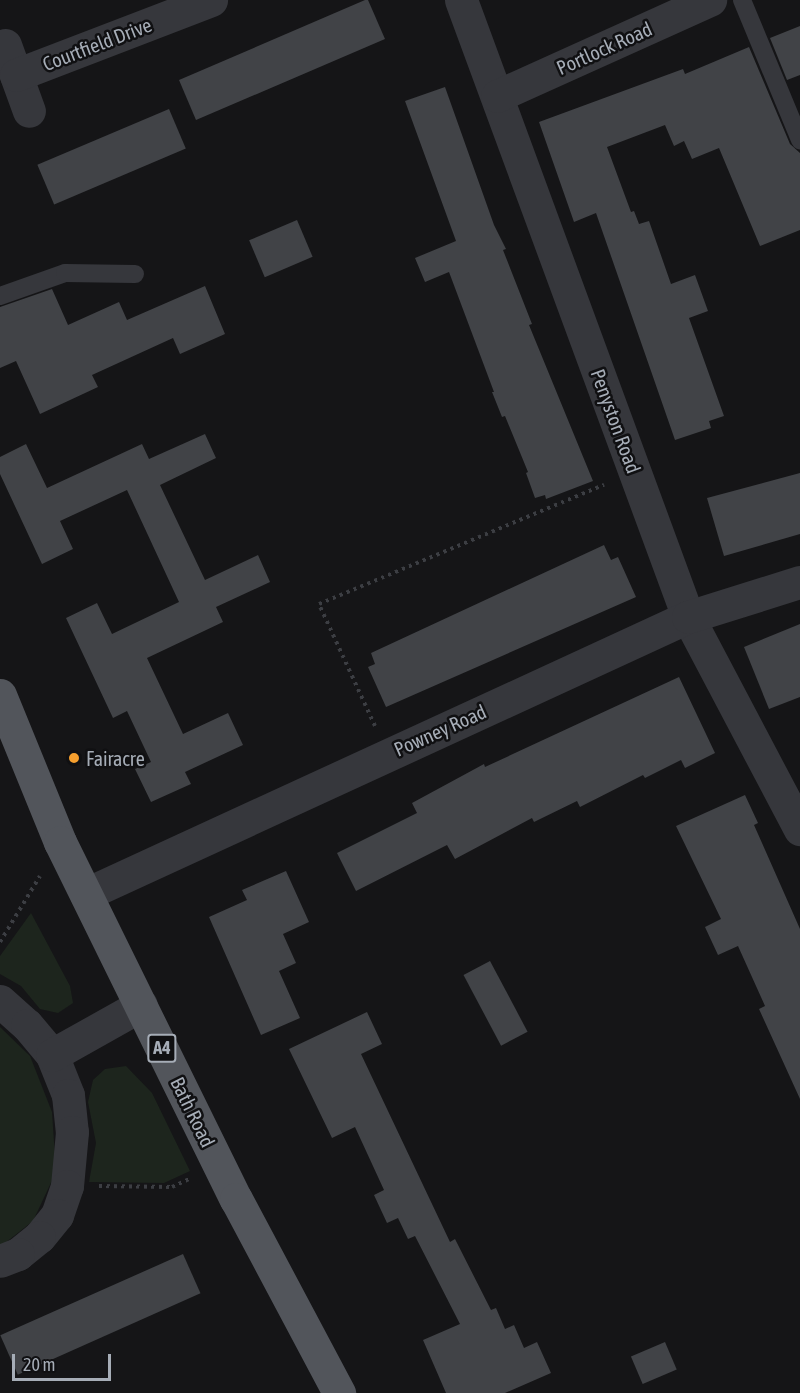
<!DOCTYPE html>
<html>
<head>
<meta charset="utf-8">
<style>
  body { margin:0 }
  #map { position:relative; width:800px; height:1393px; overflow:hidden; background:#151517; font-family:"Asap Condensed",sans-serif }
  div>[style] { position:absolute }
  .green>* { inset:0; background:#1d251d }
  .building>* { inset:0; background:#414347; transform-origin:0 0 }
  .path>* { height:4px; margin-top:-2px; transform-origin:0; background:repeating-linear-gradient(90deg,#3c3e43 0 3px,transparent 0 7.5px) }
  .service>* { height:18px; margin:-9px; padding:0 9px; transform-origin:9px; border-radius:9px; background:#36373c }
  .minor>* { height:33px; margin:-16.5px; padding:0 16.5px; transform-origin:16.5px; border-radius:16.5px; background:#36373c }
  .primary>* { height:33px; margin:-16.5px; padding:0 16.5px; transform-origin:16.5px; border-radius:16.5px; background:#52555b }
  .dots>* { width:16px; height:16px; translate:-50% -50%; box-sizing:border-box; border:3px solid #101012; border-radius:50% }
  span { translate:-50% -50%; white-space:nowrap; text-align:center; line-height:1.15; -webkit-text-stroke:5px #101012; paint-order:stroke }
  .shield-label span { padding:2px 4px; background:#101012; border:2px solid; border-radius:4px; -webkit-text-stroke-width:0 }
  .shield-label { font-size:18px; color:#a6adb7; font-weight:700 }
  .street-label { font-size:20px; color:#a6adb7 }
  .poi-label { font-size:20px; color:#a6adb7 }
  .left { translate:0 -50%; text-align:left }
  .scale { position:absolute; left:12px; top:1354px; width:99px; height:27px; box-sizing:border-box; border:3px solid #a6adb7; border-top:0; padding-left:8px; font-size:18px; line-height:21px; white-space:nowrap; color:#a6adb7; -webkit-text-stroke:4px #101012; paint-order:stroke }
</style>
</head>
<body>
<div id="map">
  <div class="green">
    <div style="clip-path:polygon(31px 913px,70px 986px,73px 1003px,58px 1013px,40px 1009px,21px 986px,0 974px,0 956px)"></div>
    <div style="clip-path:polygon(0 1027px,30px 1056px,52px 1112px,56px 1172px,33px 1221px,0 1247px)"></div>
    <div style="clip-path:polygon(126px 1066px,152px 1093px,190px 1171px,164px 1183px,89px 1182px,96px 1143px,88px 1102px,93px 1080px,105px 1069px)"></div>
  </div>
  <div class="building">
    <div style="clip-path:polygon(365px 0,368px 0,385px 39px,196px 120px,179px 80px)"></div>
    <div style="clip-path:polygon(800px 26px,800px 75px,787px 80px,770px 38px)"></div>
    <div style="clip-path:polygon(749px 47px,790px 144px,800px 153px,800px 230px,760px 246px,719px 148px,692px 159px,684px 141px,674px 146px,665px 125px,607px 147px,631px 212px,634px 211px,639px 224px,649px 221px,671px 284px,695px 275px,708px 311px,689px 318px,724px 416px,709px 421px,711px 428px,675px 440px,596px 213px,574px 222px,539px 122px,683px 69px,685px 74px)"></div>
    <div style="clip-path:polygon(445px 87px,494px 225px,506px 249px,503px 250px,532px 324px,529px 325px,593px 481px,546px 499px,545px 495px,535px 498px,526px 473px,528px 472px,505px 416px,502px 417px,492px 392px,494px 392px,449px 272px,425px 282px,415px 258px,456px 241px,405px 101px)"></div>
    <div style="left:169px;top:109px;width:43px;height:143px;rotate:67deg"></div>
    <div style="left:297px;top:220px;width:40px;height:52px;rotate:67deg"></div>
    <div style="clip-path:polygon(205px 286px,225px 334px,180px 354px,173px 338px,92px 375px,98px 387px,40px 414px,16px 361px,0 368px,0 307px,52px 289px,68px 325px,119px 302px,127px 320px)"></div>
    <div style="clip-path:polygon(205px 434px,216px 458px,160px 485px,205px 580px,258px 555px,270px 582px,216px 607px,223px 622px,147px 658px,183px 734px,228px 713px,243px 745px,185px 772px,191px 784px,151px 802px,135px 769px,151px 762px,127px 711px,113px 718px,66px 618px,97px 603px,112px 634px,179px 602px,127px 490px,60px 521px,73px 549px,42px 564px,0 474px,0 457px,26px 444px,47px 488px,142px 444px,149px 459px)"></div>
    <div style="clip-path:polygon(800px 473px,800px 534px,724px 556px,707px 498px)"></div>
    <div style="clip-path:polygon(604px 545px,611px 560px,618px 557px,636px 597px,386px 707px,368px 667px,375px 664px,371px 653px)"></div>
    <div style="clip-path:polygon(800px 624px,800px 697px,769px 709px,744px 647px)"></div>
    <div style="clip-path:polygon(679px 677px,715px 753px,685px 768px,681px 760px,645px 778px,643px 775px,580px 807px,577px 801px,534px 822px,532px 818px,455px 859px,447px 845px,356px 891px,337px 853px,417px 813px,412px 803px,484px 764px,485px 767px)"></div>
    <div style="clip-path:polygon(745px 795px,758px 823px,754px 825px,800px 929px,800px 1099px,759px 1009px,765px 1006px,738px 946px,718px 955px,705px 927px,721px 919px,676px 826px)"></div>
    <div style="clip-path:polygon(286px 871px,309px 922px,283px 934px,296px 963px,279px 971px,300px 1018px,261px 1035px,209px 917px,247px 900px,242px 890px)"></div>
    <div style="left:490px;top:961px;width:80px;height:30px;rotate:62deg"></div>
    <div style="clip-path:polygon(367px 1012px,382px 1044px,361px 1054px,450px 1242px,455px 1239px,491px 1310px,496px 1308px,505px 1329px,514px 1325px,524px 1348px,537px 1342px,551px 1373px,505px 1393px,446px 1393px,423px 1340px,460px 1324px,415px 1236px,408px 1239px,398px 1218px,387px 1223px,374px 1195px,384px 1190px,355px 1127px,332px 1138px,289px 1049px)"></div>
    <div style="left:183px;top:1254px;width:43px;height:200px;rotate:66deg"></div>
    <div style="left:665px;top:1342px;width:30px;height:37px;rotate:67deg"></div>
  </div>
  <div class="path">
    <div style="left:375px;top:726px;width:134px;rotate:-114.7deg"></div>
    <div style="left:319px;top:604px;width:309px;rotate:-22.7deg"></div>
    <div style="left:0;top:942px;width:77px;rotate:-58.8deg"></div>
    <div style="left:99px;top:1186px;width:73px;rotate:0.8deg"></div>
    <div style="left:172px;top:1187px;width:19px;rotate:-25deg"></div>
  </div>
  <div class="service">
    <div style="left:742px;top:0;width:152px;rotate:67.5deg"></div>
    <div style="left:0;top:296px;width:69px;rotate:-19.5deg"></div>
    <div style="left:65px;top:273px;width:70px;rotate:0.8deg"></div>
  </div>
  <div class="minor">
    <div style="left:461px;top:0;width:657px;rotate:69.8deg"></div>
    <div style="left:688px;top:617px;width:240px;rotate:62.2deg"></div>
    <div style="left:5px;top:45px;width:70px;rotate:70deg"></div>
    <div style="left:16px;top:75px;width:209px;rotate:-21deg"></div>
    <div style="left:497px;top:96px;width:234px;rotate:-24.3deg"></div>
    <div style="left:86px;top:894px;width:663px;rotate:-24.71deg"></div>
    <div style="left:688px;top:617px;width:117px;rotate:-17.4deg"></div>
    <div style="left:0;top:1001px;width:36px;rotate:42deg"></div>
    <div style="left:27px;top:1025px;width:39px;rotate:50deg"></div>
    <div style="left:52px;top:1055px;width:43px;rotate:68.2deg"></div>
    <div style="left:68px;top:1095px;width:37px;rotate:84deg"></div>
    <div style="left:72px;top:1132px;width:54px;rotate:95.3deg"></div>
    <div style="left:67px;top:1186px;width:31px;rotate:109deg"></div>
    <div style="left:57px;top:1215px;width:28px;rotate:129deg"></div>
    <div style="left:39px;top:1237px;width:27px;rotate:141deg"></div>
    <div style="left:18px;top:1254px;width:19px;rotate:159deg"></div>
    <div style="left:52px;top:1055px;width:102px;rotate:-29.3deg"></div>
  </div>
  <div class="primary">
    <div style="left:0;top:695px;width:159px;rotate:67.8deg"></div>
    <div style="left:60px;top:842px;width:398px;rotate:63.8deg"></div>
    <div style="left:236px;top:1199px;width:220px;rotate:62deg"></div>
  </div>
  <div class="dots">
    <div style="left:74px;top:758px;background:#f69f2e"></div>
  </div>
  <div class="shield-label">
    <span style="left:162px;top:1048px">A4</span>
  </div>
  <div class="street-label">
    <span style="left:97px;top:44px;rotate:-21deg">Courtfield Drive</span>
    <span style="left:604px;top:48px;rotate:-24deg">Portlock Road</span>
    <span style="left:616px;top:421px;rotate:70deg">Penyston Road</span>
    <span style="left:440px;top:730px;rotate:-24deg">Powney Road</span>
    <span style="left:193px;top:1112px;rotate:64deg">Bath Road</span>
  </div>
  <div class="poi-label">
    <span class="left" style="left:86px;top:758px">Fairacre</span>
  </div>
  <div class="scale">20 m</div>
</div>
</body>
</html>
